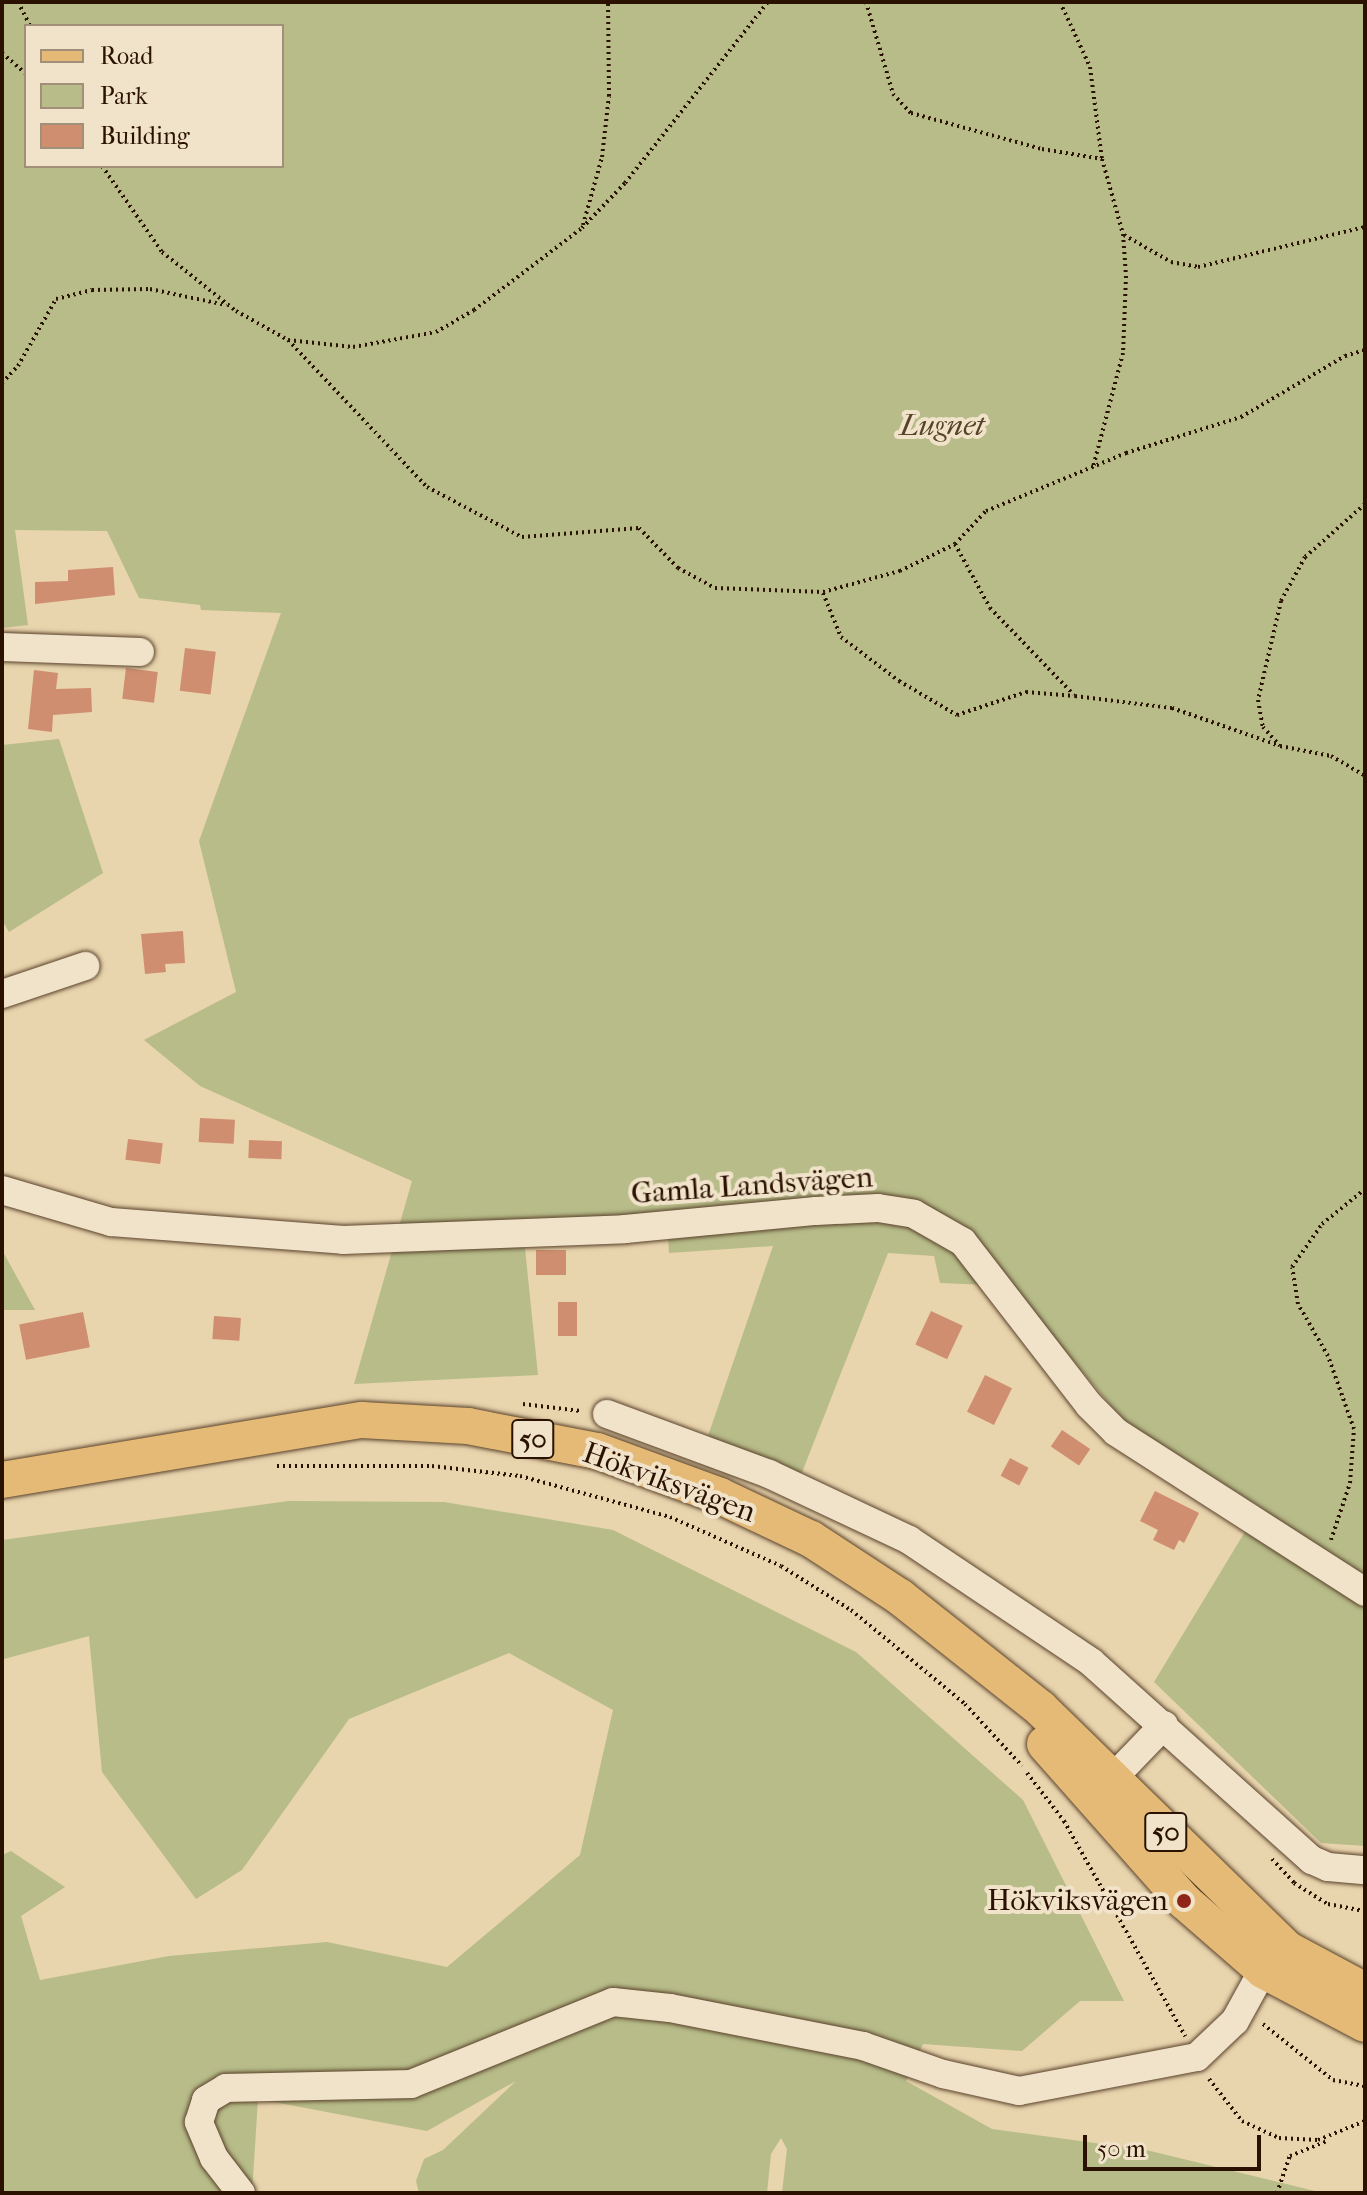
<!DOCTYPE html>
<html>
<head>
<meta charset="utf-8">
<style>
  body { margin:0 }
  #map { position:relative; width:1367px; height:2195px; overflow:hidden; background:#e8d4ad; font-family:"IM FELL French Canon",serif }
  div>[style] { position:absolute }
  .green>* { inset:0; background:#b7bc89 }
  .building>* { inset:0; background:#cf8e6f; transform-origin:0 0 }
  .path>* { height:4px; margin-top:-2px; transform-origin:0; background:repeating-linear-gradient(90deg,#2b1100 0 2px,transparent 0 6px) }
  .roads { filter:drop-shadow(0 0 2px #5a422b) drop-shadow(0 0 2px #5a422b) }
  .minor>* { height:28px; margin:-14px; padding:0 14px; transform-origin:14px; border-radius:14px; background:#f0e3ca }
  .major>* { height:36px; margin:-18px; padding:0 18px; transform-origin:18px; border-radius:18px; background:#e4ba76 }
  .dots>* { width:22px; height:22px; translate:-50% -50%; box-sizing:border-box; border:4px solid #f0e3ca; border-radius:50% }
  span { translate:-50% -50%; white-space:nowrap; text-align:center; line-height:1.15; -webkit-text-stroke:8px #f0e3ca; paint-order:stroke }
  .shield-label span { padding:2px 6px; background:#f0e3ca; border:2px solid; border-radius:6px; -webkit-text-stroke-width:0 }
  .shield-label { font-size:28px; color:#2b1100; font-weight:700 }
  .park-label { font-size:30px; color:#554429; font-style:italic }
  .street-label { font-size:30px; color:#2b1100 }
  .poi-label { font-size:30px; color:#2b1100 }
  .right { translate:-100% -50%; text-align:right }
  .frame { position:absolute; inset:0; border:4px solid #2b1100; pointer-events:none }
  .legend { position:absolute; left:24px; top:24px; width:260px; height:144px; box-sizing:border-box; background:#f0e3ca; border:2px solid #a18f79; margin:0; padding:10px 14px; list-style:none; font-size:24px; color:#2b1100 }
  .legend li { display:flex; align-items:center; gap:16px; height:40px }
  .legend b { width:40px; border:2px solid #a18f79 }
  .scale { position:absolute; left:1083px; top:2135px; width:178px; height:36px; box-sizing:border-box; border:4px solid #2b1100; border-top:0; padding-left:10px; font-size:24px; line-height:28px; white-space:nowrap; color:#2b1100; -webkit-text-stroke:6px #f0e3ca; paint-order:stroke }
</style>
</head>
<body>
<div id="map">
  <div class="green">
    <div style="clip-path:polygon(evenodd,2px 2px,1365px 2px,1365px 1846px,1321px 1843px,1154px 1682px,1260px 1507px,1123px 1420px,1011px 1286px,940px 1283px,934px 1256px,888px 1253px,801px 1475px,708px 1436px,773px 1246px,669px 1253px,667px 1220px,523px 1229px,538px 1375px,354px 1384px,412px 1181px,200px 1086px,144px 1040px,236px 992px,199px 841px,281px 613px,201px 610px,200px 605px,139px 598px,107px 531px,15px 530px,28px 625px,2px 628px,2px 2px,26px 26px,282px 26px,282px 166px,26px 166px,26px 26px)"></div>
    <div style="clip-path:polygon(59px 739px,103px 873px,9px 932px,2px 920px,2px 745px)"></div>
    <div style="clip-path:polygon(2px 1250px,35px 1310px,2px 1310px)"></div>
    <div style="clip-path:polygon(289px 1501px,444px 1502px,613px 1530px,856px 1652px,1023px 1800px,1124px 2001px,1080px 2001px,1022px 2051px,923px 2044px,906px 2081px,992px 2129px,1146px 2150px,1323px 2193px,782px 2193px,787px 2149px,781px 2138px,771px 2154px,767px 2193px,419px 2193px,416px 2181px,424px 2159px,443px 2150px,516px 2081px,427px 2131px,258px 2099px,252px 2193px,2px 2193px,2px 1855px,11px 1851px,65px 1887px,21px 1916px,40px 1980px,169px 1956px,327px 1942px,447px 1967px,580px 1855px,613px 1710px,509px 1653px,349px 1719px,242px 1870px,196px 1899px,102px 1772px,89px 1636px,4px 1659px,2px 1665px,2px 1540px)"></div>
  </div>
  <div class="building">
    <div style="clip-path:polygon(113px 567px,115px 595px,35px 604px,35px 582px,68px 581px,68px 570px)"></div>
    <div style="left:185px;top:648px;width:31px;height:43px;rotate:7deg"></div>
    <div style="left:126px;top:668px;width:32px;height:31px;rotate:7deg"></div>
    <div style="clip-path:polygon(34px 670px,58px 673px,56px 689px,91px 688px,92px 712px,53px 715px,52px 732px,28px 729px)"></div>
    <div style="clip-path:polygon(183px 931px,185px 963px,165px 964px,166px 972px,145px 974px,141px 934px)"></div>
    <div style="left:200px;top:1118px;width:35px;height:24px;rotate:3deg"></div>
    <div style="left:128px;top:1139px;width:35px;height:21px;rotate:7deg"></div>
    <div style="left:249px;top:1140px;width:33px;height:18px;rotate:2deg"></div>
    <div style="left:536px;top:1250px;width:30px;height:25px"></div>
    <div style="left:558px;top:1302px;width:19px;height:34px"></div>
    <div style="left:931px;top:1311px;width:35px;height:37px;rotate:25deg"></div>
    <div style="left:83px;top:1312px;width:36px;height:65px;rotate:79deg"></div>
    <div style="left:214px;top:1316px;width:27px;height:23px;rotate:4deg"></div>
    <div style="left:985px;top:1375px;width:30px;height:41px;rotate:26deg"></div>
    <div style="left:1062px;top:1430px;width:34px;height:20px;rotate:34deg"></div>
    <div style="left:1010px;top:1458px;width:21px;height:20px;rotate:28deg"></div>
    <div style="clip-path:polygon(1155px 1491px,1199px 1513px,1184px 1543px,1179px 1540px,1174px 1550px,1153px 1540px,1158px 1530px,1140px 1521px)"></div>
  </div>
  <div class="path">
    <div style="left:18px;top:2px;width:27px;rotate:63deg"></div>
    <div style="left:866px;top:2px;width:96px;rotate:73.6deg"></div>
    <div style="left:893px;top:94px;width:26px;rotate:47deg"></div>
    <div style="left:911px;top:113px;width:136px;rotate:15.4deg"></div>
    <div style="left:1042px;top:149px;width:61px;rotate:9.5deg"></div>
    <div style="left:1060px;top:2px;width:72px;rotate:65.2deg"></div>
    <div style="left:1090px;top:67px;width:93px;rotate:82.6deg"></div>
    <div style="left:1102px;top:159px;width:78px;rotate:74.4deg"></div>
    <div style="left:1123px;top:234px;width:42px;rotate:85.9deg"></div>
    <div style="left:1126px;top:276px;width:77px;rotate:92.2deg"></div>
    <div style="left:1123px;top:353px;width:118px;rotate:104.7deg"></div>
    <div style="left:2px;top:53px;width:32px;rotate:41deg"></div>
    <div style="left:102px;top:166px;width:105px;rotate:55.1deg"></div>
    <div style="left:162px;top:252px;width:95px;rotate:38.6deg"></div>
    <div style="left:236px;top:311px;width:60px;rotate:29.1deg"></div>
    <div style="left:288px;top:340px;width:65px;rotate:6.1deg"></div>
    <div style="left:353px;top:347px;width:84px;rotate:-10.2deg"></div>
    <div style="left:436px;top:332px;width:44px;rotate:-30.1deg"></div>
    <div style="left:474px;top:310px;width:136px;rotate:-37.2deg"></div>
    <div style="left:582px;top:228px;width:62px;rotate:-46.3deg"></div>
    <div style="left:625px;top:183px;width:231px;rotate:-51.7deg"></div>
    <div style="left:583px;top:225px;width:71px;rotate:-74.4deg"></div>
    <div style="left:602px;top:157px;width:61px;rotate:-83.5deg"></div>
    <div style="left:609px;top:96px;width:94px;rotate:-90.6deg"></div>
    <div style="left:1124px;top:235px;width:54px;rotate:29.9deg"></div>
    <div style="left:1171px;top:262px;width:27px;rotate:10deg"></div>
    <div style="left:1198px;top:267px;width:172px;rotate:-13.5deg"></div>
    <div style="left:288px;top:340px;width:202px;rotate:46.6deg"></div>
    <div style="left:427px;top:487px;width:107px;rotate:27.8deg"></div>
    <div style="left:522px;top:537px;width:117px;rotate:-4.4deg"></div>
    <div style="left:639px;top:528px;width:56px;rotate:45.7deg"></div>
    <div style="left:678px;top:568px;width:42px;rotate:28.4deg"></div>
    <div style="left:715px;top:588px;width:108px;rotate:2.1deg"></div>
    <div style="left:823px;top:592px;width:80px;rotate:-15.3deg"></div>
    <div style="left:900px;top:571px;width:61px;rotate:-26.1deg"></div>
    <div style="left:955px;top:544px;width:45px;rotate:-46.8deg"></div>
    <div style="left:986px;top:511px;width:152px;rotate:-22.5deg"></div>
    <div style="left:1126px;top:453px;width:121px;rotate:-17.4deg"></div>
    <div style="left:1241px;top:417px;width:121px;rotate:-30.4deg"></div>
    <div style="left:1345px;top:356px;width:21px;rotate:-17deg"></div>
    <div style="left:2px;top:383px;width:23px;rotate:-47deg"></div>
    <div style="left:18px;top:366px;width:77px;rotate:-60.4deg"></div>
    <div style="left:56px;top:299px;width:37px;rotate:-14deg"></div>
    <div style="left:92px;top:290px;width:58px;rotate:-1deg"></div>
    <div style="left:150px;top:289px;width:78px;rotate:11.9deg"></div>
    <div style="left:1365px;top:504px;width:80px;rotate:138.5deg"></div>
    <div style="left:1305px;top:557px;width:50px;rotate:118.6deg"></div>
    <div style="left:1281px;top:601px;width:102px;rotate:103.1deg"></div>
    <div style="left:1258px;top:700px;width:27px;rotate:80deg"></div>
    <div style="left:1263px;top:727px;width:25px;rotate:48deg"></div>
    <div style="left:1280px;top:746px;width:52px;rotate:11.1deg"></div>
    <div style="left:1331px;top:756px;width:39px;rotate:30deg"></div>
    <div style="left:955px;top:544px;width:73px;rotate:61.3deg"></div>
    <div style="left:990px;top:608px;width:120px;rotate:46deg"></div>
    <div style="left:823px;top:593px;width:48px;rotate:67.8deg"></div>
    <div style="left:841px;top:637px;width:73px;rotate:37.2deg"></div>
    <div style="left:899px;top:681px;width:67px;rotate:30.4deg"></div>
    <div style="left:957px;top:715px;width:73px;rotate:-18.4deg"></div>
    <div style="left:1026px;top:692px;width:49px;rotate:4.7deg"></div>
    <div style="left:1075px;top:696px;width:98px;rotate:7.1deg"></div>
    <div style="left:1172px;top:708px;width:114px;rotate:19.4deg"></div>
    <div style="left:523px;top:1404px;width:58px;rotate:6.9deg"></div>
    <div style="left:277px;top:1466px;width:155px"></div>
    <div style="left:432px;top:1466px;width:89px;rotate:6.5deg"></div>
    <div style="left:520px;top:1476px;width:156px;rotate:15.3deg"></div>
    <div style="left:670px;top:1517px;width:121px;rotate:23.8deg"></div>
    <div style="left:781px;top:1566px;width:83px;rotate:32.2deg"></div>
    <div style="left:851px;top:1610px;width:148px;rotate:39.5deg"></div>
    <div style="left:965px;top:1704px;width:84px;rotate:47.4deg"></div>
    <div style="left:1331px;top:1540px;width:60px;rotate:-71.6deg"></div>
    <div style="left:1350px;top:1483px;width:54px;rotate:-85.8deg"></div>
    <div style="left:1354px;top:1429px;width:77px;rotate:-109.6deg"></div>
    <div style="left:1328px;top:1356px;width:60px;rotate:-120deg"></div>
    <div style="left:1298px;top:1304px;width:37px;rotate:-99deg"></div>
    <div style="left:1292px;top:1267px;width:52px;rotate:-55.1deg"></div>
    <div style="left:1322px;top:1224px;width:55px;rotate:-39.1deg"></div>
    <div style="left:1027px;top:1773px;width:61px;rotate:52.4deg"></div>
    <div style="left:1064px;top:1821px;width:247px;rotate:60.6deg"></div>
    <div style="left:1272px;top:1859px;width:33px;rotate:47deg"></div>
    <div style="left:1294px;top:1883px;width:40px;rotate:32deg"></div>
    <div style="left:1328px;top:1904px;width:38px;rotate:11deg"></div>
    <div style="left:1263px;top:2024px;width:90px;rotate:38.7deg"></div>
    <div style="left:1333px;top:2080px;width:33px;rotate:11deg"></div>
    <div style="left:1209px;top:2079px;width:53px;rotate:51.8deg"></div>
    <div style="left:1242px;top:2121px;width:41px;rotate:24.7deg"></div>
    <div style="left:1279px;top:2138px;width:39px;rotate:3deg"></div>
    <div style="left:1318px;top:2140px;width:51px;rotate:-22deg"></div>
    <div style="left:1277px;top:2193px;width:39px;rotate:-71deg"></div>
    <div style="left:1290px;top:2156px;width:40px;rotate:-22deg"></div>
  </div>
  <div class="roads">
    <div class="minor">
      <div style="left:2px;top:647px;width:138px;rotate:2.1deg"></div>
      <div style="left:2px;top:994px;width:88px;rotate:-18.6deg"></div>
      <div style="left:2px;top:1190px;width:114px;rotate:16.4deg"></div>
      <div style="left:111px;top:1222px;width:233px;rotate:4.4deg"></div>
      <div style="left:343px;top:1240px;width:282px;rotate:-2.2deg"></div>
      <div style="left:625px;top:1229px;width:192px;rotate:-5.4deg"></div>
      <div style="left:816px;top:1211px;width:62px;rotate:-2.8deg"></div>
      <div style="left:878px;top:1208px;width:36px;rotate:9deg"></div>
      <div style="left:914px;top:1214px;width:56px;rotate:29.7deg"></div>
      <div style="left:963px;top:1242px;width:206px;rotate:52.3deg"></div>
      <div style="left:1089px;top:1405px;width:38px;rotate:45deg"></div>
      <div style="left:1116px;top:1432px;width:296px;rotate:32.7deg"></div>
      <div style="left:607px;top:1414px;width:173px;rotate:20.3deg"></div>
      <div style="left:769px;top:1474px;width:155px;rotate:25.2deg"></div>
      <div style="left:909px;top:1540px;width:219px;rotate:33.8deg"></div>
      <div style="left:1091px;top:1662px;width:297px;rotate:41.9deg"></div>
      <div style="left:1312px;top:1860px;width:17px;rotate:24deg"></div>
      <div style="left:1328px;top:1867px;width:37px;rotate:5deg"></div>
      <div style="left:1112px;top:1779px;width:75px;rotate:-46.1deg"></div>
      <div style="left:241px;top:2193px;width:44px;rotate:-127.6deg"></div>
      <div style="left:214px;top:2158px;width:39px;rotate:-113deg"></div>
      <div style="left:199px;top:2122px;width:23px;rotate:-72deg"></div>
      <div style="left:206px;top:2100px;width:23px;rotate:-31deg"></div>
      <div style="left:226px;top:2088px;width:185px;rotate:-1.2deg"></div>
      <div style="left:411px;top:2084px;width:218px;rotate:-22.1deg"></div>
      <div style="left:613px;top:2002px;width:57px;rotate:6deg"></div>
      <div style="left:670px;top:2008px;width:197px;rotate:11.1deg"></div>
      <div style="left:863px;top:2046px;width:85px;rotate:19.3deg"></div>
      <div style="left:943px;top:2074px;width:78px;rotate:12.6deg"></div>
      <div style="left:1019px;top:2091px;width:181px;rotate:-10.8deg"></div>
      <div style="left:1197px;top:2057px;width:52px;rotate:-43.5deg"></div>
      <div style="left:1235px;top:2021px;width:58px;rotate:-61.2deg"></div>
    </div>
    <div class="major">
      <div style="left:2px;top:1480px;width:365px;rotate:-9.5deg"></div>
      <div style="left:362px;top:1420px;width:106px;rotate:3.2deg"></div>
      <div style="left:468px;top:1426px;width:131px;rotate:11deg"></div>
      <div style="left:597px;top:1451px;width:131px;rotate:20.1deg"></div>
      <div style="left:720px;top:1496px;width:101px;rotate:25.3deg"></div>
      <div style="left:811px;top:1539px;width:106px;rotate:33.1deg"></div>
      <div style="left:900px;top:1597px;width:179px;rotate:38.4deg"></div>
      <div style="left:1040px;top:1708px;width:345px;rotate:44.3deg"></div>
      <div style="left:1287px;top:1949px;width:89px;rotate:28.3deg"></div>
      <div style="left:1045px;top:1744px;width:210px;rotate:48.5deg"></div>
      <div style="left:1184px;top:1901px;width:105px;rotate:41.1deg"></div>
      <div style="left:1263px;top:1970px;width:115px;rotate:27.9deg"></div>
    </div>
  </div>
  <div class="dots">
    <div style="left:1184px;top:1901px;background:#8f2418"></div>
  </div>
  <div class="shield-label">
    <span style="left:533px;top:1439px">50</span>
    <span style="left:1166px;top:1832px">50</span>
  </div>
  <div class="park-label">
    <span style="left:942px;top:426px">Lugnet</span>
  </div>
  <div class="street-label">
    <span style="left:752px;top:1186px;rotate:-4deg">Gamla Landsvägen</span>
    <span style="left:669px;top:1483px;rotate:20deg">Hökviksvägen</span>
  </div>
  <div class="poi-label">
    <span class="right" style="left:1168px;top:1901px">Hökviksvägen</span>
  </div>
  <div class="frame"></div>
  <ul class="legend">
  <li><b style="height:10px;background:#e4ba76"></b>Road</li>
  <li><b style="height:22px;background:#b7bc89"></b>Park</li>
  <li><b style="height:22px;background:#cf8e6f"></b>Building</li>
  </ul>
  <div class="scale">50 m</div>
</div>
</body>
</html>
